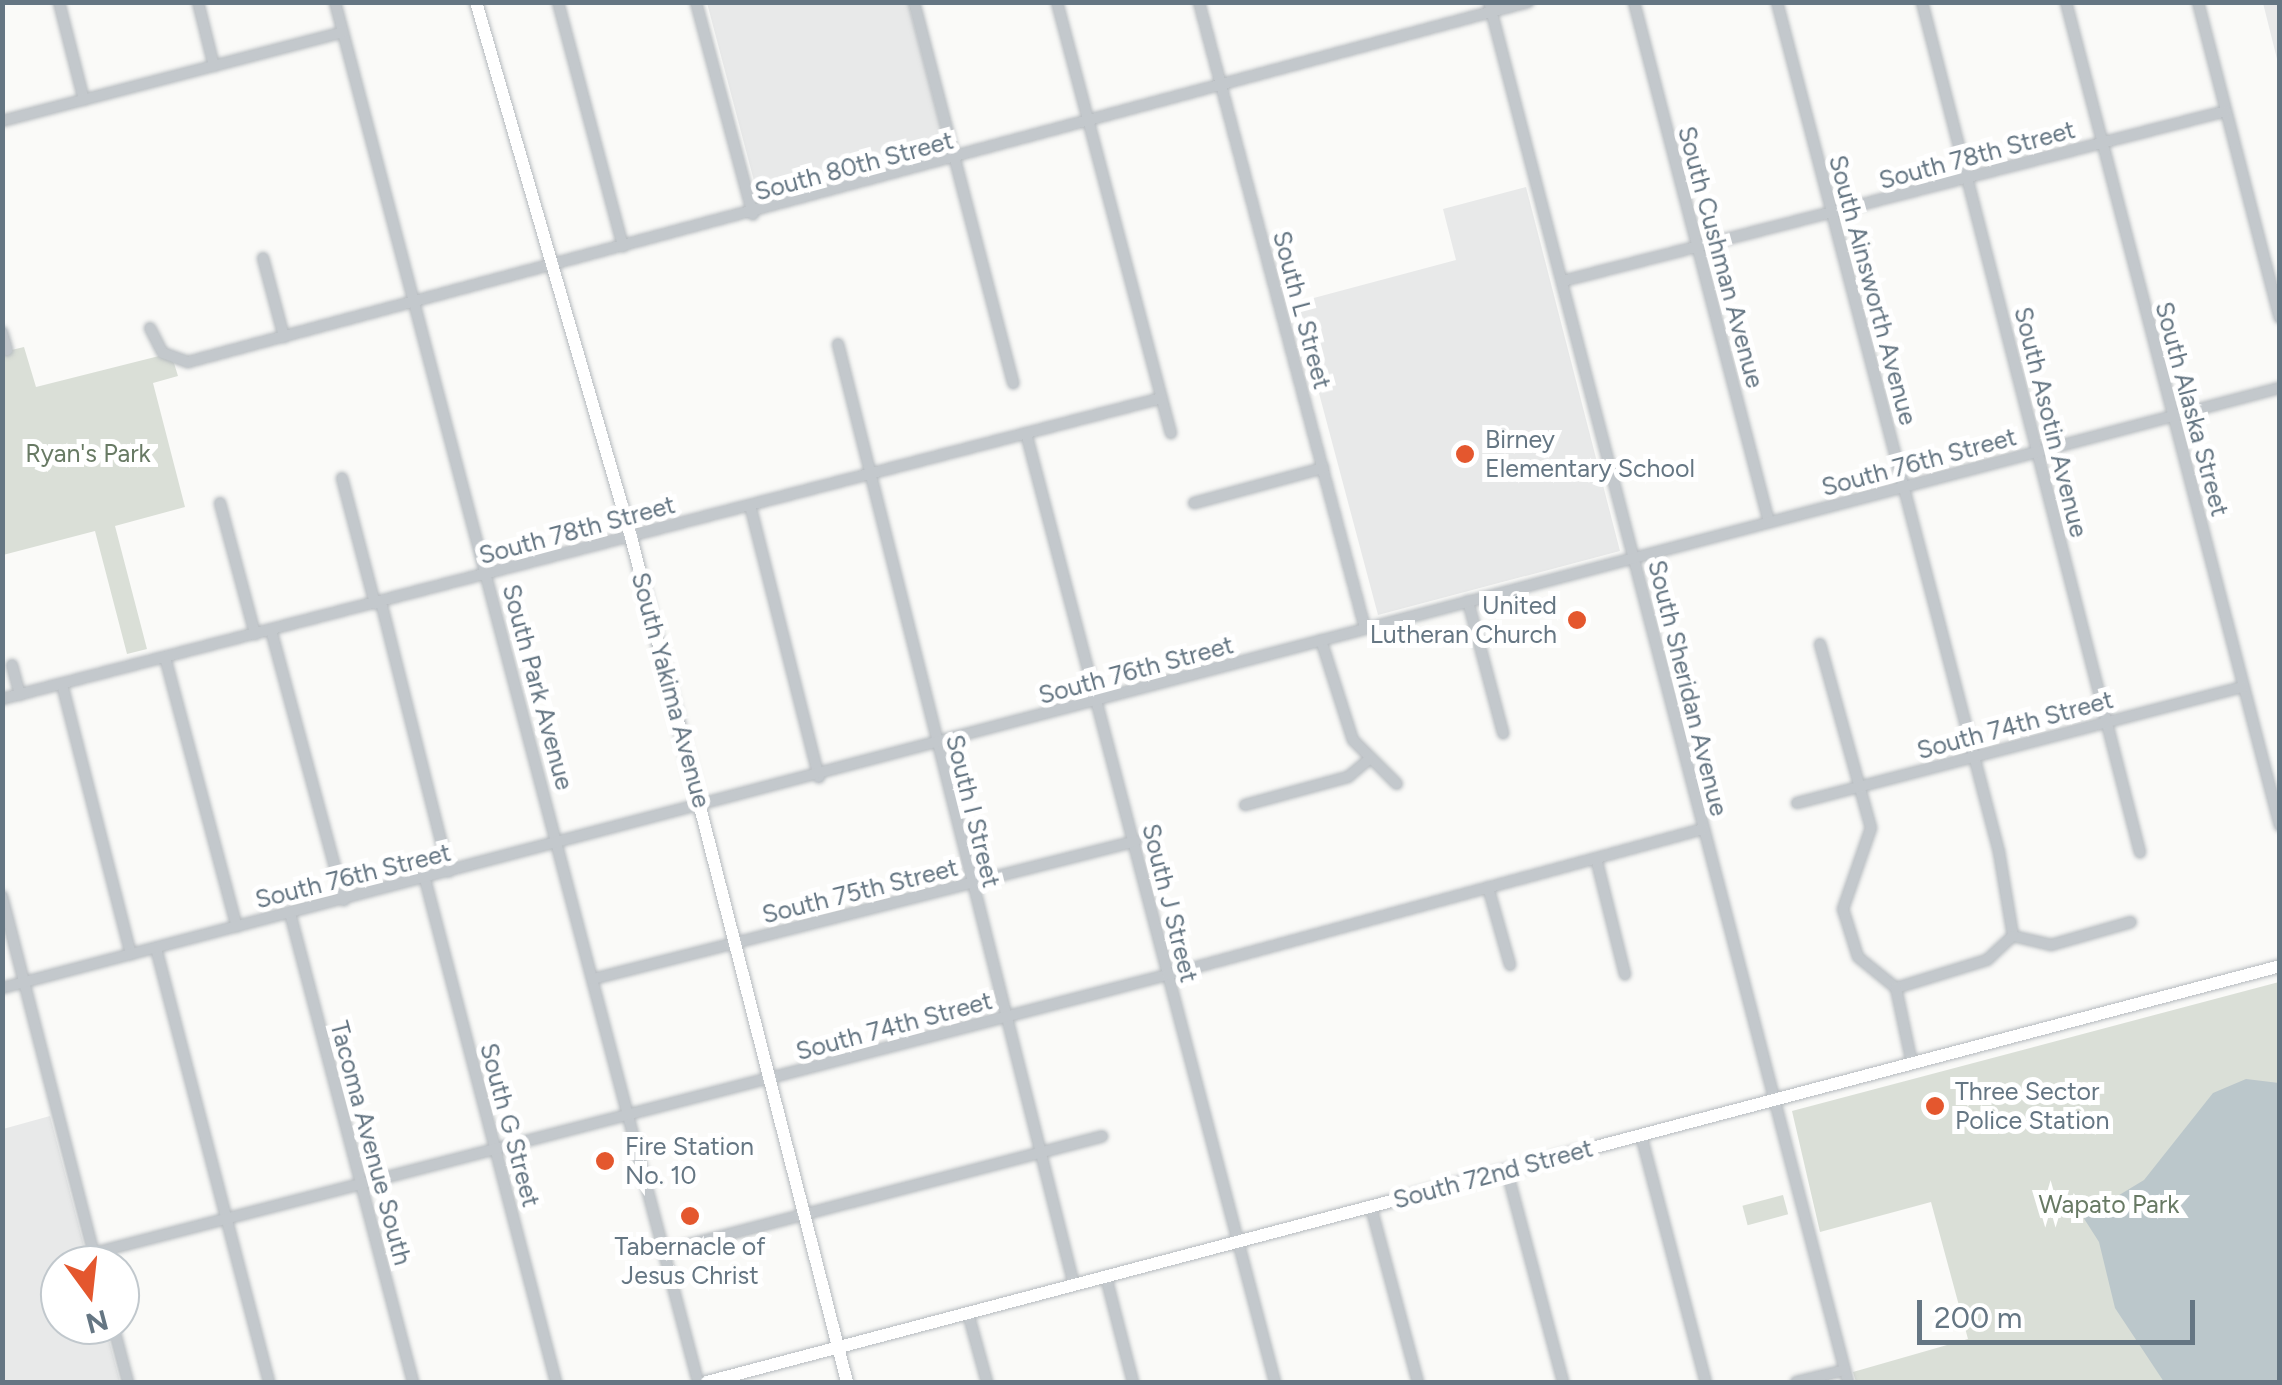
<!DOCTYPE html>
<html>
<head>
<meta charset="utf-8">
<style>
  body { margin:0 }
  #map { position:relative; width:2282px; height:1385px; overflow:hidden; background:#fafaf8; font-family:Figtree,sans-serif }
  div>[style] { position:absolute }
  .built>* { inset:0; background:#e8e9e9 }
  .green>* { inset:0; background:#dadfd7; transform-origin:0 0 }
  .water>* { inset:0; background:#bbc7cb }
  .roads { filter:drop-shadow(0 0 2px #b5babe) drop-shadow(0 0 2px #b5babe) }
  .minor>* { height:10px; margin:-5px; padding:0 5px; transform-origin:5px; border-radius:5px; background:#c3c8cc }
  .major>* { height:12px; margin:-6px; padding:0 6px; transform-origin:6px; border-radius:6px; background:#fff }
  .dots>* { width:28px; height:28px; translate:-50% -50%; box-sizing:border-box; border:5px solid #fff; border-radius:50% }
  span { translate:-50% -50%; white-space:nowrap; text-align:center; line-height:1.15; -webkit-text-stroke:10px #fff; paint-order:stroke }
  .street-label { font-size:25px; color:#657683 }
  .poi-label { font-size:25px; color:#657683 }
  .left { translate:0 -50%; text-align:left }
  .right { translate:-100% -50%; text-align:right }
  .park-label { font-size:25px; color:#687a64 }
  .frame { position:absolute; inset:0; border:5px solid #657683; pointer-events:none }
  .north { position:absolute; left:40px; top:1245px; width:100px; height:100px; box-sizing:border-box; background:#fff; border:2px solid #c1c8cd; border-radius:50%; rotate:165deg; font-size:28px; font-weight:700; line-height:40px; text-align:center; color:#657683 }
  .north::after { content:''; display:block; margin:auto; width:35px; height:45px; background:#e4572e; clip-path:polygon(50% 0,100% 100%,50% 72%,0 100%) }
  .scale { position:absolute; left:1917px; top:1300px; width:278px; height:45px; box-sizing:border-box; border:5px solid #657683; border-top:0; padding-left:12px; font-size:30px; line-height:35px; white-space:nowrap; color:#657683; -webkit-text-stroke:8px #fff; paint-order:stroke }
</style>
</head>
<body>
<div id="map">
  <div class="built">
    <div style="clip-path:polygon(707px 3px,908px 3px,946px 147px,758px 196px)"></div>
    <div style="clip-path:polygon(2263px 3px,2279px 3px,2279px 67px)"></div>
    <div style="clip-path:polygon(1526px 187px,1620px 551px,1378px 615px,1295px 303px,1456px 260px,1443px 209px)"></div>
    <div style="clip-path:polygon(50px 1116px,89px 1265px,60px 1265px,60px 1325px,105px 1325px,120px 1382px,3px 1382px,3px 1129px)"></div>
  </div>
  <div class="green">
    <div style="clip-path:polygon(24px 347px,36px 387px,163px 355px,174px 363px,178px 376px,153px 383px,185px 507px,115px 526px,147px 649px,127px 654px,95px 531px,3px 555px,3px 352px)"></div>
    <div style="clip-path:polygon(2279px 982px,2279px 1382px,1856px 1382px,1853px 1372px,1968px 1339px,1931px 1202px,1820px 1232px,1792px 1111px)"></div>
    <div style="left:1783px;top:1195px;width:20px;height:42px;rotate:75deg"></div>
  </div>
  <div class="water">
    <div style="clip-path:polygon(2246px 1079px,2279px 1083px,2279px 1382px,2164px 1382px,2115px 1308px,2099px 1242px,2083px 1217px,2144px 1180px,2213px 1093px)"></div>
  </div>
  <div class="roads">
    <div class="minor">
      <div style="left:59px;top:2px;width:101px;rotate:75.7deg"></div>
      <div style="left:198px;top:2px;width:66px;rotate:76deg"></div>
      <div style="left:335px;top:2px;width:1427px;rotate:75.26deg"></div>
      <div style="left:558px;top:2px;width:253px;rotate:75.1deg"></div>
      <div style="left:696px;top:2px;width:220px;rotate:75deg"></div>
      <div style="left:914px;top:2px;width:394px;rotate:75.4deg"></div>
      <div style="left:1057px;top:2px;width:446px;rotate:75.2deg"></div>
      <div style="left:1199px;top:2px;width:648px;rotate:75.15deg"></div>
      <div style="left:1489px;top:2px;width:1426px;rotate:75.42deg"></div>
      <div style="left:1634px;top:2px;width:537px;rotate:75.45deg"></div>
      <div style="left:1777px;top:2px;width:879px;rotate:75.36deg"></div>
      <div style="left:1999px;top:852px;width:85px;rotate:80.5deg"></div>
      <div style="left:1922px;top:2px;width:878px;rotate:75.62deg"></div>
      <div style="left:2066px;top:2px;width:851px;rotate:75.44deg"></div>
      <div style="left:2198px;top:2px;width:326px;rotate:75.5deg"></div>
      <div style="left:2px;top:121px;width:352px;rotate:-14.6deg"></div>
      <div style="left:263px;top:258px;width:82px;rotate:75.1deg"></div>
      <div style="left:1563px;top:281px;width:684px;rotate:-14.38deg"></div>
      <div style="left:150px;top:328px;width:28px;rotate:63deg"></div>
      <div style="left:163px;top:353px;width:27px;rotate:20deg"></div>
      <div style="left:188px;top:362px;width:1388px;rotate:-15.04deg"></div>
      <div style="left:2px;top:332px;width:19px;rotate:74deg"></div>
      <div style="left:838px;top:344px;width:970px;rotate:75.92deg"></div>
      <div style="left:1026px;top:433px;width:981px;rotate:75.3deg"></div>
      <div style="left:342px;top:478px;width:130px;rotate:75.3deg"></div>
      <div style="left:220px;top:503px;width:136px;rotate:75deg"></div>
      <div style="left:1194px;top:503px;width:134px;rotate:-15.2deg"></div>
      <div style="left:750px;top:505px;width:281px;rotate:75.8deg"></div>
      <div style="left:1468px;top:601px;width:137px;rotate:75.1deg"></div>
      <div style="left:381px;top:602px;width:278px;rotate:75.9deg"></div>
      <div style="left:271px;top:630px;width:280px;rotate:74.9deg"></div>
      <div style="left:1321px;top:640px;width:105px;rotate:72.3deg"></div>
      <div style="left:1353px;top:740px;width:62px;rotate:45deg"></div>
      <div style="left:1820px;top:644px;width:191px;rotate:74.5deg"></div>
      <div style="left:1871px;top:828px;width:86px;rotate:109.1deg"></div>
      <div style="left:1843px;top:909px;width:50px;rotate:72.6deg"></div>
      <div style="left:1858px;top:957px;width:49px;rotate:39.2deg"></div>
      <div style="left:165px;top:657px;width:279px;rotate:75.1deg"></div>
      <div style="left:12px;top:665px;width:31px;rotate:75deg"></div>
      <div style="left:62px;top:684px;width:279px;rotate:75.7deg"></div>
      <div style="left:2px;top:699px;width:1198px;rotate:-14.55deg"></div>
      <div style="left:1797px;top:803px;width:461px;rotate:-14.6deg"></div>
      <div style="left:1245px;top:805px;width:107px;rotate:-15.2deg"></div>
      <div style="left:1348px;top:777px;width:26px;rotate:-40deg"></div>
      <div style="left:1596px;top:858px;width:120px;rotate:76deg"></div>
      <div style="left:425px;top:879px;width:520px;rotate:75.4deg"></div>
      <div style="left:1488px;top:887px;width:81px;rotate:74.2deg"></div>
      <div style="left:2px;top:896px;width:381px;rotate:75.6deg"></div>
      <div style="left:290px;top:913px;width:485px;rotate:75.3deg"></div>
      <div style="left:2013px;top:936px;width:39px;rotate:13deg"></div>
      <div style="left:2051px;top:945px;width:83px;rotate:-16deg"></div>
      <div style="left:156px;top:948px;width:448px;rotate:75.4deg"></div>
      <div style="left:593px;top:979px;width:560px;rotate:-14.26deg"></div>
      <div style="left:2px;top:988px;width:2356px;rotate:-14.76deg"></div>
      <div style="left:1896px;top:988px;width:95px;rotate:-17.1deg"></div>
      <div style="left:1987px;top:960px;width:35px;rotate:-43deg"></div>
      <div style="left:1896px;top:988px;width:77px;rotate:78deg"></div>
      <div style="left:1641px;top:1135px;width:255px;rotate:75.3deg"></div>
      <div style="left:1507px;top:1171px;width:218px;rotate:75.1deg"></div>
      <div style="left:1371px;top:1207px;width:181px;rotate:75deg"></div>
      <div style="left:665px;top:1251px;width:452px;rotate:-14.7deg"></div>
      <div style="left:94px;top:1253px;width:1108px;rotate:-14.53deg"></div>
      <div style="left:1167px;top:975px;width:556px;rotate:-15.24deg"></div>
      <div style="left:1106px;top:1277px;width:108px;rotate:75.6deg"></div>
      <div style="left:968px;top:1313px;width:72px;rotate:74.6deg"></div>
      <div style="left:113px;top:1325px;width:59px;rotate:75.3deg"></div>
      <div style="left:1796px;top:1382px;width:50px;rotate:-13.8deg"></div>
    </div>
    <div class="major">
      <div style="left:476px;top:2px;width:557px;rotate:73.84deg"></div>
      <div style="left:631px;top:537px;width:872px;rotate:75.66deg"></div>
      <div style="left:707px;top:1382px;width:1627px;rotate:-14.81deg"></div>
    </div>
  </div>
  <div class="dots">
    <div style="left:1465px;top:454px;background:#e4572e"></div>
    <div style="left:1577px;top:620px;background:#e4572e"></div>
    <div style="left:1935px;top:1106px;background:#e4572e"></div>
    <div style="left:605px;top:1161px;background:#e4572e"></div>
    <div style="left:690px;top:1216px;background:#e4572e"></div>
  </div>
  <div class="street-label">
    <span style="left:1977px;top:155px;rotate:-15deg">South 78th Street</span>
    <span style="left:854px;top:166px;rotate:-15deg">South 80th Street</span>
    <span style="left:1721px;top:257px;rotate:75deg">South Cushman Avenue</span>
    <span style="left:1873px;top:290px;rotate:75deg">South Ainsworth Avenue</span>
    <span style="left:1302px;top:310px;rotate:75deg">South L Street</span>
    <span style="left:2192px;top:409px;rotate:75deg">South Alaska Street</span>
    <span style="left:2051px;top:422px;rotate:76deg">South Asotin Avenue</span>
    <span style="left:1919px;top:462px;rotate:-15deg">South 76th Street</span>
    <span style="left:577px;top:530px;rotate:-15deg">South 78th Street</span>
    <span style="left:1136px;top:670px;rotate:-15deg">South 76th Street</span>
    <span style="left:538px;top:687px;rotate:75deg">South Park Avenue</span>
    <span style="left:1688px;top:688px;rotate:76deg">South Sheridan Avenue</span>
    <span style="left:671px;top:690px;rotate:75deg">South Yakima Avenue</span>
    <span style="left:2015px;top:725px;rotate:-15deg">South 74th Street</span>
    <span style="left:973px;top:811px;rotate:76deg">South I Street</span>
    <span style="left:353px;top:876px;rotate:-14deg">South 76th Street</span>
    <span style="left:860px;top:891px;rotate:-14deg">South 75th Street</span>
    <span style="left:1170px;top:903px;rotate:76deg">South J Street</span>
    <span style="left:894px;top:1026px;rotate:-15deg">South 74th Street</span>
    <span style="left:510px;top:1125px;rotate:75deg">South G Street</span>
    <span style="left:371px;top:1143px;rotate:75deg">Tacoma Avenue South</span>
    <span style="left:1493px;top:1174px;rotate:-15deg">South 72nd Street</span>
  </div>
  <div class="poi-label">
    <span class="left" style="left:1485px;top:454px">Birney<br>Elementary School</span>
    <span class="right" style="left:1557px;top:620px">United<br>Lutheran Church</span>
    <span class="left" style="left:1955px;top:1106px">Three Sector<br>Police Station</span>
    <span class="left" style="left:625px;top:1161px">Fire Station<br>No. 10</span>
    <span style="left:690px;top:1261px">Tabernacle of<br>Jesus Christ</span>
  </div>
  <div class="park-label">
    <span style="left:88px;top:453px">Ryan's Park</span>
    <span style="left:2109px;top:1204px">Wapato Park</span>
  </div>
  <div class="frame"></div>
  <div class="north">N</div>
  <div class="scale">200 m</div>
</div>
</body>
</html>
